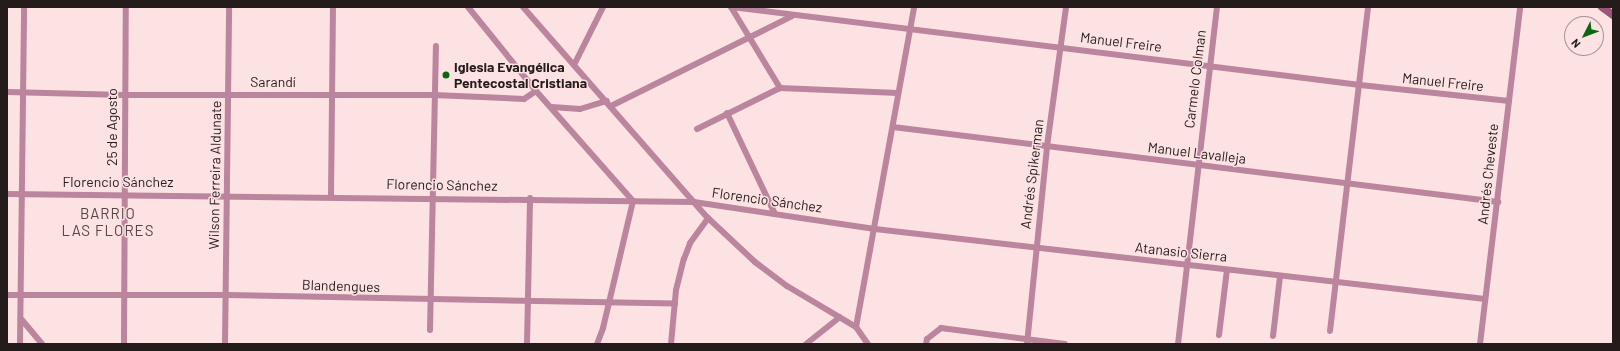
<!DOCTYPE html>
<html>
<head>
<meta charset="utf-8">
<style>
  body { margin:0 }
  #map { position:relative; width:1620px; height:351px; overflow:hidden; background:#fde2e3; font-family:Barlow,sans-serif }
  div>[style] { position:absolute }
  .street>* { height:6px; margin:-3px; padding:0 3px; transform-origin:3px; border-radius:3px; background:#ba859d }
  .secondary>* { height:8px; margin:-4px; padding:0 4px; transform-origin:4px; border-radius:4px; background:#9e5379 }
  .dots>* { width:11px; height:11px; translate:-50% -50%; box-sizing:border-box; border:2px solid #fde2e3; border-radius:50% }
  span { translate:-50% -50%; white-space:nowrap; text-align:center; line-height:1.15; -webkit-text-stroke:3px #fde2e3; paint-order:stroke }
  .street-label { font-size:14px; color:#241b1b }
  .poi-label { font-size:14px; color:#241b1b; font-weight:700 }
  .left { translate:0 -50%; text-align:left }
  .neighbourhood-label { font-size:15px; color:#594344; letter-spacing:1px }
  .frame { position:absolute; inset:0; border:8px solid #241b1b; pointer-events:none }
  .north { position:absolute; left:1564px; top:16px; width:40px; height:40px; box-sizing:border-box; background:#fde2e3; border:1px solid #a69293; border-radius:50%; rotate:228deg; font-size:11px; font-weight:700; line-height:16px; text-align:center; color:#241b1b }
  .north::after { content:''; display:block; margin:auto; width:14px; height:18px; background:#0c6810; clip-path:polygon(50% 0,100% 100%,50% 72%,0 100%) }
</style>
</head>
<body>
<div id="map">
  <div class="street">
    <div style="left:468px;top:7px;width:108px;rotate:51deg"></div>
    <div style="left:536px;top:91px;width:147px;rotate:48.6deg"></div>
    <div style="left:523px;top:7px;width:281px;rotate:48.8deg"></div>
    <div style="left:708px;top:218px;width:64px;rotate:43.1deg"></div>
    <div style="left:755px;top:262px;width:40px;rotate:37deg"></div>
    <div style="left:787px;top:286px;width:80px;rotate:30.7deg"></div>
    <div style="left:856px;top:327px;width:21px;rotate:55deg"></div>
    <div style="left:731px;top:7px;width:634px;rotate:7.07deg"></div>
    <div style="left:1360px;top:85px;width:150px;rotate:6.1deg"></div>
    <div style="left:731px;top:7px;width:95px;rotate:58.8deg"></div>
    <div style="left:574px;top:65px;width:65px;rotate:-63.4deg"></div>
    <div style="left:7px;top:92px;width:117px;rotate:1.5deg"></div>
    <div style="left:124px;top:95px;width:310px"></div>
    <div style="left:434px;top:95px;width:90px;rotate:2.5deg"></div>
    <div style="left:524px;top:99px;width:14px;rotate:-34deg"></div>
    <div style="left:611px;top:106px;width:202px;rotate:-26.4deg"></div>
    <div style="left:552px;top:107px;width:28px;rotate:4deg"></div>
    <div style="left:580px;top:109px;width:28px;rotate:-17deg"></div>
    <div style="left:727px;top:113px;width:110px;rotate:64.6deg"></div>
    <div style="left:893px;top:127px;width:610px;rotate:7.07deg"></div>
    <div style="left:697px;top:129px;width:93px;rotate:-26.3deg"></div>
    <div style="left:780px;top:88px;width:118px;rotate:2.4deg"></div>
    <div style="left:7px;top:194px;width:687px;rotate:0.67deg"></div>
    <div style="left:694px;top:202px;width:183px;rotate:8.5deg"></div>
    <div style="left:875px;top:229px;width:614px;rotate:6.55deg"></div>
    <div style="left:331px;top:196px;width:189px;rotate:-89.4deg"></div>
    <div style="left:7px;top:295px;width:219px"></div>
    <div style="left:226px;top:295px;width:449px;rotate:1.1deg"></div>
    <div style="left:22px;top:320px;width:31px;rotate:50deg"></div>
    <div style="left:856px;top:327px;width:325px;rotate:-79.7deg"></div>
    <div style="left:430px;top:330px;width:284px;rotate:-88.8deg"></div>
    <div style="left:1330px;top:331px;width:326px;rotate:-83.3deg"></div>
    <div style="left:1219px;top:335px;width:65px;rotate:-83deg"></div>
    <div style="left:1273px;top:336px;width:60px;rotate:-83.3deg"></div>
    <div style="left:20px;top:344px;width:337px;rotate:-89.3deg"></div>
    <div style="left:124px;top:344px;width:337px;rotate:-89.7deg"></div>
    <div style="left:225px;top:344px;width:337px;rotate:-89.3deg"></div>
    <div style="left:527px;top:344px;width:146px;rotate:-88.8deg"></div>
    <div style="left:597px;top:344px;width:17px;rotate:-69deg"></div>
    <div style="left:603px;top:328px;width:130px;rotate:-76.7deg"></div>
    <div style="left:671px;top:344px;width:54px;rotate:-84.7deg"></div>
    <div style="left:676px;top:290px;width:32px;rotate:-76deg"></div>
    <div style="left:684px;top:259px;width:17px;rotate:-69deg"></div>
    <div style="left:690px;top:243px;width:31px;rotate:-54deg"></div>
    <div style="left:806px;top:344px;width:43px;rotate:-38.5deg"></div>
    <div style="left:926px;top:344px;width:5px;rotate:-79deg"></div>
    <div style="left:927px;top:339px;width:18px;rotate:-38deg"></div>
    <div style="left:941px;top:328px;width:125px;rotate:7.4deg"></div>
    <div style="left:1027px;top:344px;width:199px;rotate:-84.2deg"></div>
    <div style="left:1047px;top:146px;width:140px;rotate:-82.2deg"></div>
    <div style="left:1178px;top:344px;width:339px;rotate:-83.4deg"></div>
    <div style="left:1480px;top:344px;width:339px;rotate:-83.2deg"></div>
  </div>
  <div class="secondary">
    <div style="left:1602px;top:7px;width:14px;rotate:36deg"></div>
  </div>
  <div class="dots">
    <div style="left:446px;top:75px;background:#0c6810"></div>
  </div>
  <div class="street-label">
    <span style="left:1121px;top:42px;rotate:7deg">Manuel Freire</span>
    <span style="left:1195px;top:79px;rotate:-83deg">Carmelo Colman</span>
    <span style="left:273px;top:82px">Sarandí</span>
    <span style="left:1443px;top:82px;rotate:6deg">Manuel Freire</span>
    <span style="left:112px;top:127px;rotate:-90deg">25 de Agosto</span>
    <span style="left:1197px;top:153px;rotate:7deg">Manuel Lavalleja</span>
    <span style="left:1032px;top:174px;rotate:-83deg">Andrés Spikerman</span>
    <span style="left:1488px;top:174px;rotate:-84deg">Andrés Cheveste</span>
    <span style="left:215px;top:175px;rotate:-89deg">Wilson Ferreira Aldunate</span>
    <span style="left:118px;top:182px">Florencio Sánchez</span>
    <span style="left:442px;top:185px;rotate:1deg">Florencio Sánchez</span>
    <span style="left:767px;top:200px;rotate:8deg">Florencio Sánchez</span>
    <span style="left:1181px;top:252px;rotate:6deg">Atanasio Sierra</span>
    <span style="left:341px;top:286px;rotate:2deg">Blandengues</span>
  </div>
  <div class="poi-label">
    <span class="left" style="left:454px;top:75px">Iglesia Evangélica<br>Pentecostal Cristiana</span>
  </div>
  <div class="neighbourhood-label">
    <span style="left:108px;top:222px">BARRIO<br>LAS FLORES</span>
  </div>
  <div class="frame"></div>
  <div class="north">N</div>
</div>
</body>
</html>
